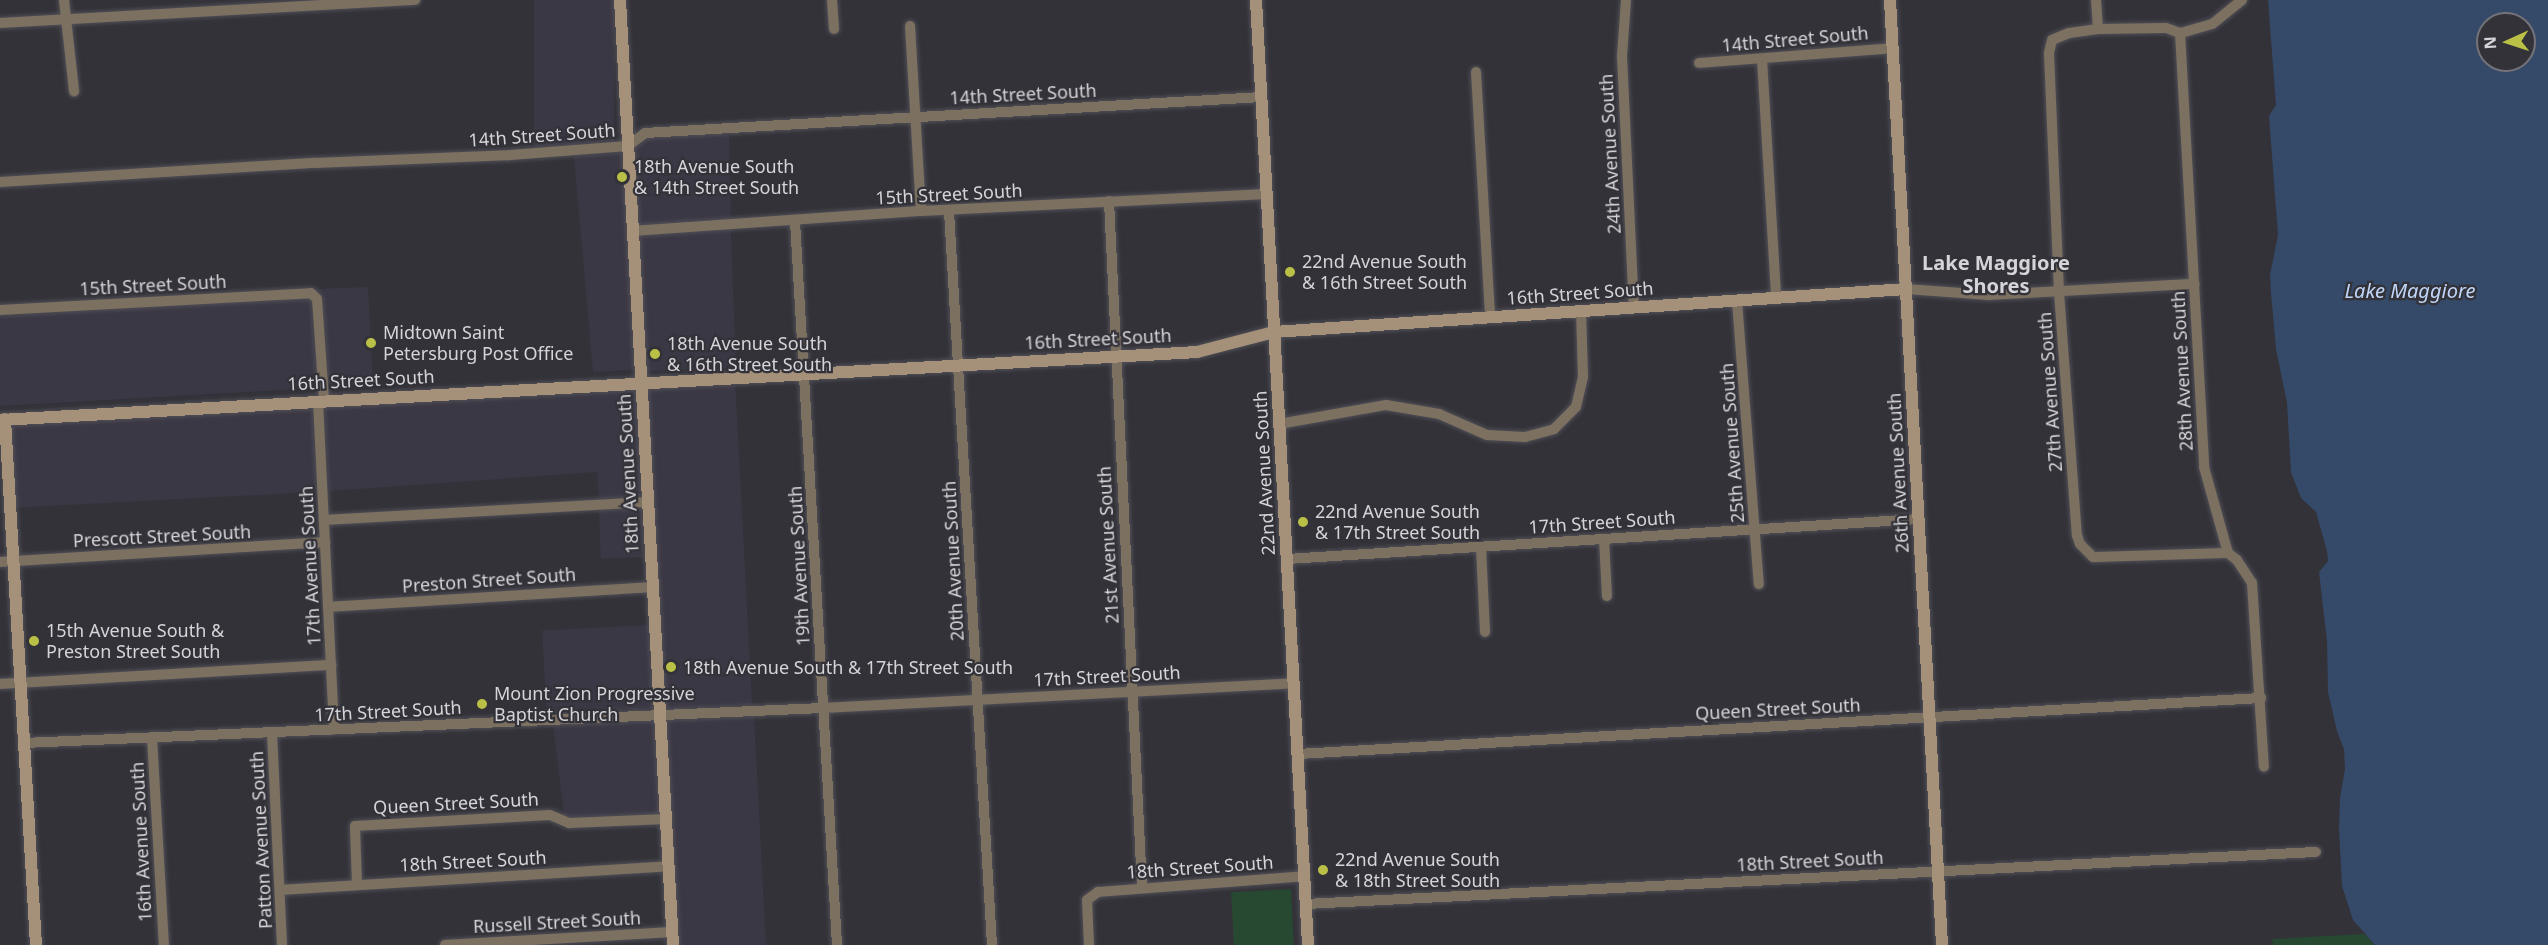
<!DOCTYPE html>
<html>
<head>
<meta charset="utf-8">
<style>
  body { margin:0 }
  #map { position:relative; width:2548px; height:945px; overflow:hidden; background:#333239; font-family:"Noto Sans",sans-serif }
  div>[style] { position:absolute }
  .built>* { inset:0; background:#3b3845; transform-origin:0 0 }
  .green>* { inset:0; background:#274932; transform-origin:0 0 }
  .water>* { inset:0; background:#354968 }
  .roads { filter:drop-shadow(0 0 2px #504f56) drop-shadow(0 0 2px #504f56) }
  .street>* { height:10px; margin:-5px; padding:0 5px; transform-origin:5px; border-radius:5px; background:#7c7061 }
  .secondary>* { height:12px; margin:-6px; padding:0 6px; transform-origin:6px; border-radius:6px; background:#a5917a }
  .dots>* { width:16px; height:16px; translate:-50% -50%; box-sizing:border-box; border:3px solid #333239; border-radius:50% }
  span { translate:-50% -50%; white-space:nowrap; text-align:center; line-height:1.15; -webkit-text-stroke:4.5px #333239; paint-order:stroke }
  .street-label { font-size:18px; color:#d5d4d8 }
  .poi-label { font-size:18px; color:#d5d4d8 }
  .left { translate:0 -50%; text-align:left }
  .neighbourhood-label { font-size:20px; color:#d5d4d8; font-weight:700 }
  .water-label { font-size:20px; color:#c0d6f9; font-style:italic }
  .north { position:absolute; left:2476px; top:12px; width:60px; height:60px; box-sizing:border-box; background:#333239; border:2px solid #747379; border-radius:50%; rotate:267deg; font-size:16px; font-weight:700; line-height:24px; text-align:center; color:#d5d4d8 }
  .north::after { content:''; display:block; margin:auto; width:21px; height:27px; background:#bac046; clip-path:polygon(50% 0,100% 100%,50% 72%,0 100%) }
</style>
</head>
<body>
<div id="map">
  <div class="built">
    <div style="left:534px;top:0;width:80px;height:147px"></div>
    <div style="clip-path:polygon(729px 133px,731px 219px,638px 225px,635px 148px,648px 138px)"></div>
    <div style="clip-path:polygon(623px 152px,634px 370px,593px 372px,574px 156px)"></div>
    <div style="left:731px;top:230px;width:138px;height:92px;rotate:88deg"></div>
    <div style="clip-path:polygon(368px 287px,373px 385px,329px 387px,323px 298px,313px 289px)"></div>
    <div style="clip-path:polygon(306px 298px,311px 302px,317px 388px,0 406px,0 316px)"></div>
    <div style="left:735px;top:379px;width:326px;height:88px;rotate:87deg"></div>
    <div style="clip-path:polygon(634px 380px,641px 497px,599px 499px,597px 472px,329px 491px,324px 398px)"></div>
    <div style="left:312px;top:399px;width:93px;height:303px;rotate:87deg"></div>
    <div style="left:642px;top:507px;width:50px;height:43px;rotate:88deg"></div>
    <div style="left:648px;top:625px;width:83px;height:106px;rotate:87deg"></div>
    <div style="left:754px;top:716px;width:229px;height:88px;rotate:87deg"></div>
    <div style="clip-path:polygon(654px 719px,659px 814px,571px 817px,564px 815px,553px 724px)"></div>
  </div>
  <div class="green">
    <div style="left:1291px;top:889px;width:56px;height:60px;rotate:87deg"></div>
    <div style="clip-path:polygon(2364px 934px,2375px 945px,2273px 945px,2272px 939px)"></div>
  </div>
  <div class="water">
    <div style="clip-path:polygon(evenodd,2268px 0,2548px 0,2548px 945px,2375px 945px,2353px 920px,2342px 886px,2339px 829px,2340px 798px,2345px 769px,2344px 749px,2337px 731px,2328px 692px,2327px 641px,2319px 572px,2328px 561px,2327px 551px,2316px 512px,2301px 498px,2291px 472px,2287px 403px,2276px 349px,2271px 293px,2270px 275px,2278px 235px,2269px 116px,2276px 105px,2268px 0,2488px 24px,2524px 24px,2524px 60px,2488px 60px,2488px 24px)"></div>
  </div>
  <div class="roads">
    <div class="street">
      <div style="left:64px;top:0;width:92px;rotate:83.7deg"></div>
      <div style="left:832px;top:0;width:29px;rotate:86deg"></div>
      <div style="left:1626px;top:0;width:56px;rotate:94.1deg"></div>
      <div style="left:1622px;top:56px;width:251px;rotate:87.3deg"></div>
      <div style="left:2096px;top:0;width:29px;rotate:86deg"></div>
      <div style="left:2242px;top:0;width:38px;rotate:141deg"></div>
      <div style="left:2212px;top:24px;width:33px;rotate:164deg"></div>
      <div style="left:2180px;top:33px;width:435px;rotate:86.8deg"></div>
      <div style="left:2204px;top:467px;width:89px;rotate:74.4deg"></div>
      <div style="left:2228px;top:553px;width:11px;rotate:38deg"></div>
      <div style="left:2237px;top:560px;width:27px;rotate:57deg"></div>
      <div style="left:2252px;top:583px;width:184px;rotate:86.3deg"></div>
      <div style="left:0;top:23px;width:416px;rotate:-3.2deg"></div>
      <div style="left:910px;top:26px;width:185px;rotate:86.6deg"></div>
      <div style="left:2180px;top:33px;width:15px;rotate:-160deg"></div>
      <div style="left:2166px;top:28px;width:68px;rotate:179.2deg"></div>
      <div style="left:2098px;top:29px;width:29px;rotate:172deg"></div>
      <div style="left:2069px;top:33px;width:18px;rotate:158deg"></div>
      <div style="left:2052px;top:40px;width:13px;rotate:103deg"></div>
      <div style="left:2049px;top:53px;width:239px;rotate:87.6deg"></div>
      <div style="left:2059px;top:292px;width:244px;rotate:85.8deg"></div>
      <div style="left:2077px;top:535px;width:9px;rotate:72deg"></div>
      <div style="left:2080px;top:544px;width:18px;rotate:45deg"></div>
      <div style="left:2093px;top:557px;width:135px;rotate:-1.7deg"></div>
      <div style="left:1762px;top:59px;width:239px;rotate:86.6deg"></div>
      <div style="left:1699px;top:63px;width:195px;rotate:-4.4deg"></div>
      <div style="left:1476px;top:72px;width:245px;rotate:86.7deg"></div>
      <div style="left:0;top:182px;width:316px;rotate:-3.5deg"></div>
      <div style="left:315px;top:163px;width:195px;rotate:-2.3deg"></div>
      <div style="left:510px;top:155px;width:118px;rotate:-4.4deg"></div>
      <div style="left:628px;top:146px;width:21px;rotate:-37deg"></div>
      <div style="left:645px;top:133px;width:617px;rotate:-3.34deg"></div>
      <div style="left:1109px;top:201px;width:688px;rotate:87.25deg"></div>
      <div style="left:949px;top:211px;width:735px;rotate:86.65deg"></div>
      <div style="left:795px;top:221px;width:725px;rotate:86.68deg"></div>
      <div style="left:633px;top:231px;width:289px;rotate:-4deg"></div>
      <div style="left:921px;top:211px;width:346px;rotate:-2.8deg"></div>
      <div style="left:1906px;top:289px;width:83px;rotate:4.1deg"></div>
      <div style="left:1989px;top:295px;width:206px;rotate:-3.1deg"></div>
      <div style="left:1737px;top:301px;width:284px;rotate:85.6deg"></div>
      <div style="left:0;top:310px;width:311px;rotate:-3.1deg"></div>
      <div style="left:311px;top:293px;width:8px;rotate:45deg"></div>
      <div style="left:317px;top:299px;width:101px;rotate:86deg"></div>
      <div style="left:318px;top:401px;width:329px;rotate:87.2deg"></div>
      <div style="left:1279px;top:424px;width:109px;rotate:-10.1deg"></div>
      <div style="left:1386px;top:405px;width:54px;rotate:9.6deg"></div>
      <div style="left:1439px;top:414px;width:52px;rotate:23.6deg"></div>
      <div style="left:1487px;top:435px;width:38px;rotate:3deg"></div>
      <div style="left:1525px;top:437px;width:30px;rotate:-15deg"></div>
      <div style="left:1554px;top:429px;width:31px;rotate:-45deg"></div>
      <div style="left:1576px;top:407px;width:31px;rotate:-77deg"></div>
      <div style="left:1583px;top:377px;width:66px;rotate:-91.7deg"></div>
      <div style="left:324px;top:520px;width:324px;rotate:-3.2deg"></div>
      <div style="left:1604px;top:539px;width:57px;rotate:87deg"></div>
      <div style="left:1481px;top:547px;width:85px;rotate:87.3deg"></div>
      <div style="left:1287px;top:559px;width:633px;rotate:-3.62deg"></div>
      <div style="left:0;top:562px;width:326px;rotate:-3.5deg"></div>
      <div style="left:328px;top:607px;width:325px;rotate:-3.5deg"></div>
      <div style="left:0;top:684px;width:332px;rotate:-3.3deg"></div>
      <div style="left:272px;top:733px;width:212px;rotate:87.3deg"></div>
      <div style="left:152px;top:738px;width:207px;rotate:86.7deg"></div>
      <div style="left:24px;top:743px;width:800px;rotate:-2.51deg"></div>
      <div style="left:823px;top:708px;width:472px;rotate:-3deg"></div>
      <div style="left:1298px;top:754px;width:965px;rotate:-3.33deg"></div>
      <div style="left:357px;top:884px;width:58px;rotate:-92deg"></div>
      <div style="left:355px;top:826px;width:195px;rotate:-3.2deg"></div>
      <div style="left:550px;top:815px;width:21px;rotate:23deg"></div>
      <div style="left:569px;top:823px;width:97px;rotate:-2.4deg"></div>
      <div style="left:280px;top:890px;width:389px;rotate:-3.5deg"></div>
      <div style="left:1306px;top:904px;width:1011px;rotate:-2.95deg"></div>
      <div style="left:445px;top:945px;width:227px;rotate:-3.3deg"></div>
      <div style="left:1089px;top:945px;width:45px;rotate:-92.5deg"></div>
      <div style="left:1087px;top:900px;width:14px;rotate:-36deg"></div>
      <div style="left:1098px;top:892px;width:208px;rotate:-4.4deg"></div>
    </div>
    <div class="secondary">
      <div style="left:620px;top:0;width:946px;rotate:86.79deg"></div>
      <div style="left:1256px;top:0;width:946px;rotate:86.85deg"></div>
      <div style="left:1890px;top:0;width:946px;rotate:86.85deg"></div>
      <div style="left:5px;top:419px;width:527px;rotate:86.63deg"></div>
      <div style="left:0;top:420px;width:1199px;rotate:-3.25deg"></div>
      <div style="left:1197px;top:352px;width:80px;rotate:-14.6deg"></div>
      <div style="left:1274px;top:332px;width:633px;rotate:-3.89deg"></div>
    </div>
  </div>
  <div class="dots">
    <div style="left:622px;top:177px;background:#bac046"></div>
    <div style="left:1290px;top:272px;background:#bac046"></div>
    <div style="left:371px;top:343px;background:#bac046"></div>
    <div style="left:655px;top:354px;background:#bac046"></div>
    <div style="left:1303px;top:522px;background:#bac046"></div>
    <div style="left:34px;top:641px;background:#bac046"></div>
    <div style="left:671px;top:667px;background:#bac046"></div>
    <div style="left:482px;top:704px;background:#bac046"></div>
    <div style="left:1323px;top:870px;background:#bac046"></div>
  </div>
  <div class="street-label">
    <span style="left:1795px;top:39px;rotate:-5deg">14th Street South</span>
    <span style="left:1023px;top:94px;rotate:-3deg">14th Street South</span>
    <span style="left:542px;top:135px;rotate:-4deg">14th Street South</span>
    <span style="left:1610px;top:154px;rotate:-93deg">24th Avenue South</span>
    <span style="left:949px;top:194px;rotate:-3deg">15th Street South</span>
    <span style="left:153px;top:285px;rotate:-3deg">15th Street South</span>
    <span style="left:1580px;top:293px;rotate:-4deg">16th Street South</span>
    <span style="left:1098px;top:339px;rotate:-3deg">16th Street South</span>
    <span style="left:2182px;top:371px;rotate:-93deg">28th Avenue South</span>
    <span style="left:361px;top:380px;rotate:-3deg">16th Street South</span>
    <span style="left:2050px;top:392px;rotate:-94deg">27th Avenue South</span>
    <span style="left:1732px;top:443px;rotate:-94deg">25th Avenue South</span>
    <span style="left:1264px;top:473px;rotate:-93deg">22nd Avenue South</span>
    <span style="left:1898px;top:473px;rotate:-93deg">26th Avenue South</span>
    <span style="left:628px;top:474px;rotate:-93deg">18th Avenue South</span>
    <span style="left:1602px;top:522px;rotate:-4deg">17th Street South</span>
    <span style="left:162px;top:536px;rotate:-3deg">Prescott Street South</span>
    <span style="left:1108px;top:545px;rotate:-93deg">21st Avenue South</span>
    <span style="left:953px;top:561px;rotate:-93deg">20th Avenue South</span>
    <span style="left:310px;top:566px;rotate:-93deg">17th Avenue South</span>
    <span style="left:799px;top:566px;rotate:-93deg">19th Avenue South</span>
    <span style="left:489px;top:580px;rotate:-4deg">Preston Street South</span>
    <span style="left:1107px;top:676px;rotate:-3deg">17th Street South</span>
    <span style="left:1778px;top:709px;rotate:-3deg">Queen Street South</span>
    <span style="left:388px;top:711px;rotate:-3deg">17th Street South</span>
    <span style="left:456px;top:803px;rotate:-3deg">Queen Street South</span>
    <span style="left:261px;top:840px;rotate:-93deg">Patton Avenue South</span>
    <span style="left:141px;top:842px;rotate:-93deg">16th Avenue South</span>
    <span style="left:473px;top:861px;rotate:-3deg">18th Street South</span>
    <span style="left:1810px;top:861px;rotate:-3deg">18th Street South</span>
    <span style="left:1200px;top:867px;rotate:-4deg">18th Street South</span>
    <span style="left:557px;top:922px;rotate:-3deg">Russell Street South</span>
  </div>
  <div class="poi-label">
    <span class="left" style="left:634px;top:177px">18th Avenue South<br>&amp; 14th Street South</span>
    <span class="left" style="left:1302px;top:272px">22nd Avenue South<br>&amp; 16th Street South</span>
    <span class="left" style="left:383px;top:343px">Midtown Saint<br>Petersburg Post Office</span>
    <span class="left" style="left:667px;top:354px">18th Avenue South<br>&amp; 16th Street South</span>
    <span class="left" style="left:1315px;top:522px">22nd Avenue South<br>&amp; 17th Street South</span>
    <span class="left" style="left:46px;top:641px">15th Avenue South &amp;<br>Preston Street South</span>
    <span class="left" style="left:683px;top:667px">18th Avenue South &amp; 17th Street South</span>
    <span class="left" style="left:494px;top:704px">Mount Zion Progressive<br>Baptist Church</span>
    <span class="left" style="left:1335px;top:870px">22nd Avenue South<br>&amp; 18th Street South</span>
  </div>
  <div class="neighbourhood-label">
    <span style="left:1996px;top:274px">Lake Maggiore<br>Shores</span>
  </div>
  <div class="water-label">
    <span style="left:2410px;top:290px">Lake Maggiore</span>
  </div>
  <div class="north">N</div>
</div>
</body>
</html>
